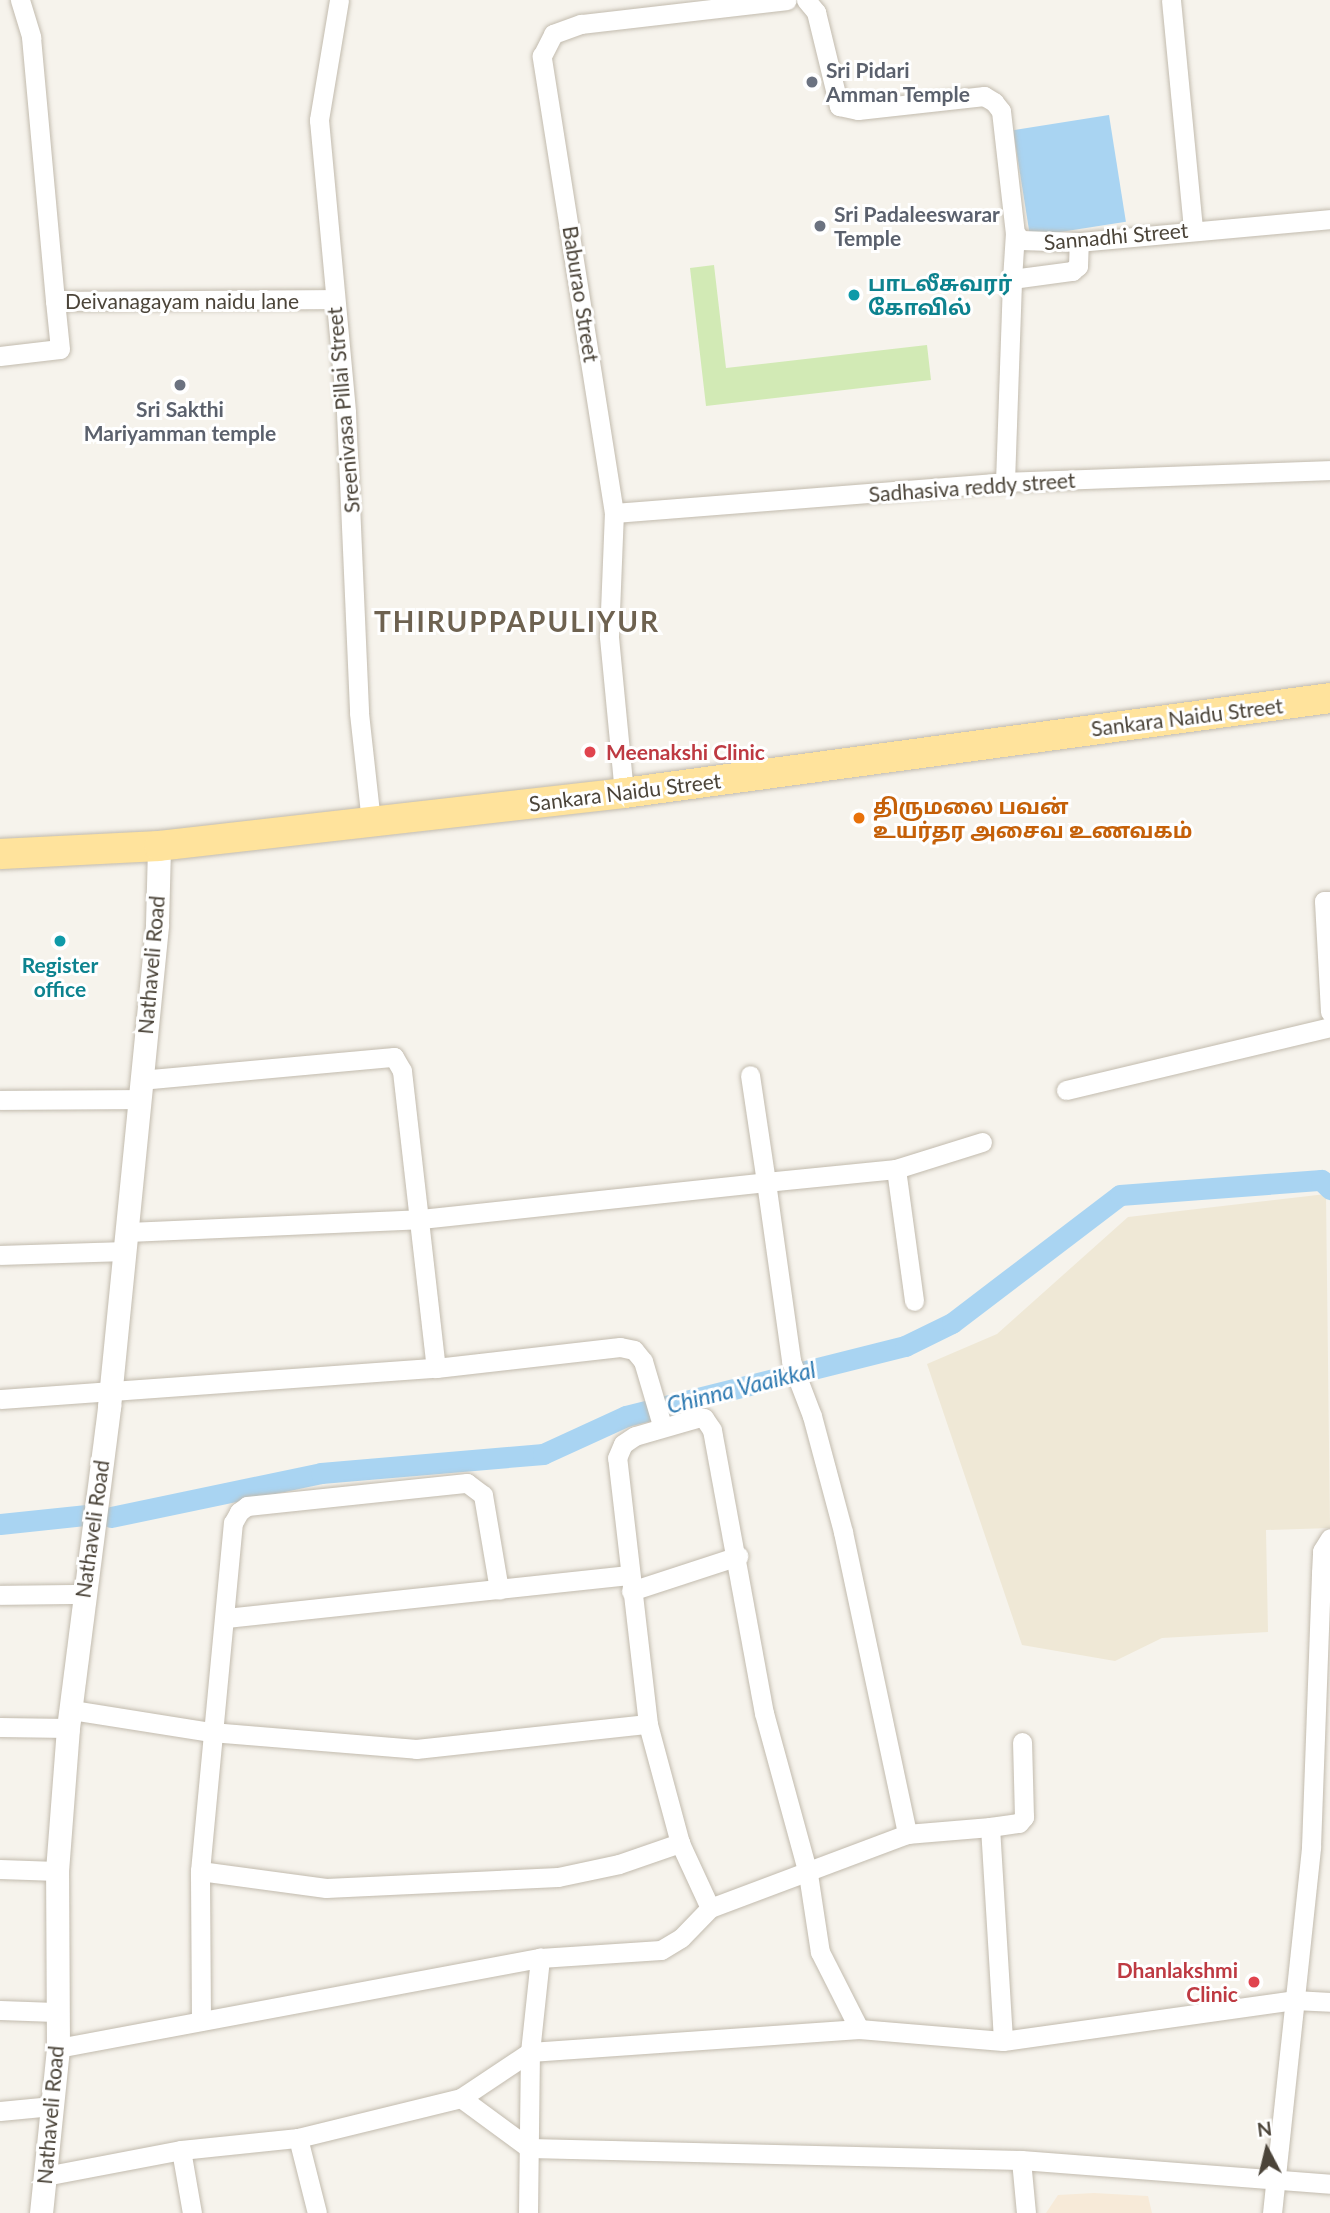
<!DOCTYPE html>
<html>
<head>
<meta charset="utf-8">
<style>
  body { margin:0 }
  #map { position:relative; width:1330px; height:2213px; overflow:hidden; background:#f6f3ec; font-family:Lato,"Noto Sans Tamil",sans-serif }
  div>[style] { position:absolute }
  .commercial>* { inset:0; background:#f7ead8 }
  .education>* { inset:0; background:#efe8d6 }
  .green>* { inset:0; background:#d2eab5 }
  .water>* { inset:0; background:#a9d4f2; transform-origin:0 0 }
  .canal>* { height:21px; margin:-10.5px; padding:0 10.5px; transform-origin:10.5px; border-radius:10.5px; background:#a9d4f2 }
  .roads { filter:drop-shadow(0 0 2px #c2bbae) drop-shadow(0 0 2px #c2bbae) }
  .minor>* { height:19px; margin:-9.5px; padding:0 9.5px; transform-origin:9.5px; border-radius:9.5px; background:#fff }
  .tertiary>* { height:23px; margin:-11.5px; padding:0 11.5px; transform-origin:11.5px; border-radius:11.5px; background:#fff }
  .primary>* { height:30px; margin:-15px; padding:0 15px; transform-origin:15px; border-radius:15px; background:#ffe39c }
  .dots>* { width:19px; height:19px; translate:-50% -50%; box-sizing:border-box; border:4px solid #fff; border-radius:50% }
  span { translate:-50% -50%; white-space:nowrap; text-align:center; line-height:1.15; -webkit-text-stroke:6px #fff; paint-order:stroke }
  .worship-label { font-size:21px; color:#5b616d; font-weight:700 }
  .left { translate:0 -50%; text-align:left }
  .street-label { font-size:21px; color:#4b4439 }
  .culture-label { font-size:21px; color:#0d838f; font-weight:700 }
  .health-label { font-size:21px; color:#be3a42; font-weight:700 }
  .right { translate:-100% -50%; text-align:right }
  .food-label { font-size:21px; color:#c56008; font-weight:700 }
  .water-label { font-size:23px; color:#2e7ab2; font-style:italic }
  .district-label { font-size:28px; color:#6e6250; font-weight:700; letter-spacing:2px }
  .north { position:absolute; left:1232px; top:2115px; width:70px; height:70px; -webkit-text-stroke:5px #fff; paint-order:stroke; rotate:353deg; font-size:19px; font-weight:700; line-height:28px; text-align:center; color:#4b4439 }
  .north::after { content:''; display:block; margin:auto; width:24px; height:32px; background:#4b4439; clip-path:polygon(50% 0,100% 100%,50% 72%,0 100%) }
</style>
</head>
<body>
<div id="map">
  <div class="commercial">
    <div style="clip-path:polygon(1094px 2193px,1148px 2196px,1152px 2213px,1046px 2213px,1058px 2195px)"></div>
  </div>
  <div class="education">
    <div style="clip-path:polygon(1326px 1194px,1330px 1528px,1266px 1530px,1268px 1632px,1162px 1638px,1115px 1661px,1022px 1645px,927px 1364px,997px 1334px,1128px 1217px)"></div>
  </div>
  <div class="green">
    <div style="clip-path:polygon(714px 265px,726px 368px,927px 345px,931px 380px,706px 406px,690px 268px)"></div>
  </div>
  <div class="water">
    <div style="left:1109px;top:115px;width:108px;height:97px;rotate:81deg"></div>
  </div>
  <div class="canal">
    <div style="left:111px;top:1517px;width:215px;rotate:-11.8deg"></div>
    <div style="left:321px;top:1473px;width:223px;rotate:-4.9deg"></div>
    <div style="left:543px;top:1454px;width:91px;rotate:-24.6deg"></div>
    <div style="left:626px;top:1416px;width:288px;rotate:-14.1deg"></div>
    <div style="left:905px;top:1346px;width:52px;rotate:-26.1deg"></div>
    <div style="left:952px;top:1323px;width:211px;rotate:-37.3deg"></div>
    <div style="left:1120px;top:1195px;width:202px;rotate:-4.3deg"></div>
    <div style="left:1321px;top:1180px;width:13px;rotate:45deg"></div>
    <div style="left:0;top:1524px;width:85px;rotate:-6deg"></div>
  </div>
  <div class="roads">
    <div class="minor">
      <div style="left:20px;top:0;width:39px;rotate:73deg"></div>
      <div style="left:31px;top:37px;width:265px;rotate:84.8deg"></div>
      <div style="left:339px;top:0;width:122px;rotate:99.5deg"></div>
      <div style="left:319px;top:120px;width:293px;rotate:84.7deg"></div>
      <div style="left:346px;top:412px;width:301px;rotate:87.5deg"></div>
      <div style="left:359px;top:713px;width:110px;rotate:83.7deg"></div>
      <div style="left:806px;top:0;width:16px;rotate:50deg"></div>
      <div style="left:816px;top:12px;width:97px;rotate:76.3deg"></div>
      <div style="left:839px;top:106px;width:19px;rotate:12deg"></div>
      <div style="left:858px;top:110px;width:127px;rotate:-6.3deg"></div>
      <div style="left:984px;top:96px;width:12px;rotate:31deg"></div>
      <div style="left:994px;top:102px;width:11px;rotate:52deg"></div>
      <div style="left:1001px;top:111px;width:123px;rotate:83.5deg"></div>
      <div style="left:1015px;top:233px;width:9px;rotate:49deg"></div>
      <div style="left:1021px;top:240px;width:58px;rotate:2deg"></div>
      <div style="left:1079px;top:242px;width:252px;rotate:-5.2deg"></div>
      <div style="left:1171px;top:0;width:231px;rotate:84.5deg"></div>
      <div style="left:1012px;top:279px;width:46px;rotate:-86.3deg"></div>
      <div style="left:0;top:356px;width:60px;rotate:-6.7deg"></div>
      <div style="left:60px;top:349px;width:48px;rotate:-95.9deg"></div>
      <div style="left:55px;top:301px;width:279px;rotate:-0.4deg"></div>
      <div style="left:1005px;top:482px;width:203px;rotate:-88deg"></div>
      <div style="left:1012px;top:279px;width:61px;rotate:-7.6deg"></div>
      <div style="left:1072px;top:271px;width:8px;rotate:-40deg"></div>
      <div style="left:1078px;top:266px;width:24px;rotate:-88deg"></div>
      <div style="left:614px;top:513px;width:392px;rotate:-4.5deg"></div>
      <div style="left:1005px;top:482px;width:325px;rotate:-2.1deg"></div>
      <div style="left:624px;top:793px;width:158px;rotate:-95.5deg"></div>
      <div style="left:609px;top:636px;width:123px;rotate:-87.7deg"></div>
      <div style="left:614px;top:513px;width:463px;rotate:-99deg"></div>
      <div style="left:542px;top:56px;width:25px;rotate:-63deg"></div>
      <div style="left:553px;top:34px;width:30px;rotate:-20deg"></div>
      <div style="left:581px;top:24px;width:207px;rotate:-6.6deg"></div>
      <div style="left:1330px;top:901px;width:6px;rotate:180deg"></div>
      <div style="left:1324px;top:901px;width:111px;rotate:86.9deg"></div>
      <div style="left:140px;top:1080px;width:255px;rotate:-5.2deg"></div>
      <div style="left:394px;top:1057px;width:16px;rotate:60deg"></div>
      <div style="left:402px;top:1071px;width:299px;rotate:83.5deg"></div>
      <div style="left:1066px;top:1090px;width:271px;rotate:-13.4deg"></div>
      <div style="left:0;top:1100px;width:138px;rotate:-0.4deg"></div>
      <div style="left:982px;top:1142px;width:90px;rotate:162.6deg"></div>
      <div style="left:896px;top:1169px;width:131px;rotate:174.3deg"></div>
      <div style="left:766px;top:1182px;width:181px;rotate:82deg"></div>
      <div style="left:791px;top:1361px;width:59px;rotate:69.1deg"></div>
      <div style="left:812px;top:1416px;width:120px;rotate:75deg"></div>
      <div style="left:843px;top:1532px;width:309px;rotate:78deg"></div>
      <div style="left:907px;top:1834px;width:83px;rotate:-4.8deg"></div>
      <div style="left:990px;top:1827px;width:214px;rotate:86.5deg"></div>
      <div style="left:896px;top:1169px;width:133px;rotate:82.2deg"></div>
      <div style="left:126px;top:1232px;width:295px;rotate:-2.5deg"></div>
      <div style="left:421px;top:1219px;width:347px;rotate:-6.1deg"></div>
      <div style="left:766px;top:1182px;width:108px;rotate:-98.5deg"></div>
      <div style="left:0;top:1255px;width:124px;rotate:-1.8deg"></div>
      <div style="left:0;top:1399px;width:437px;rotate:-4.1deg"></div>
      <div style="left:436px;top:1368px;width:185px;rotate:-6.5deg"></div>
      <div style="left:620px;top:1347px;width:14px;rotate:12deg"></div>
      <div style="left:634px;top:1350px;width:14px;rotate:51deg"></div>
      <div style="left:643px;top:1361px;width:67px;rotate:73.5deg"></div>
      <div style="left:631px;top:1591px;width:113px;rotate:-18.1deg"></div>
      <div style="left:0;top:1595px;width:83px;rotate:-0.7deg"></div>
      <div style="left:226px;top:1618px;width:405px;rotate:-6.1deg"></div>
      <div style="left:72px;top:1710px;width:141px;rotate:9deg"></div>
      <div style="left:211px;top:1732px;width:206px;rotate:4.7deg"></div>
      <div style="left:416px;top:1749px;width:233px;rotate:-6.2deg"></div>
      <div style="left:0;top:1727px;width:68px;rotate:0.8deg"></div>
      <div style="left:990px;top:1827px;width:29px;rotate:-8deg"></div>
      <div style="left:1019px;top:1823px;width:8px;rotate:-50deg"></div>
      <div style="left:1024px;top:1817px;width:75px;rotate:-91.5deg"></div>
      <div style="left:0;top:1869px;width:57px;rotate:2deg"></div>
      <div style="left:200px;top:1871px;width:127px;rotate:7.7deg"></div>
      <div style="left:326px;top:1888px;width:232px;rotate:-2.7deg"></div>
      <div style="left:558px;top:1877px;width:62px;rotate:-12deg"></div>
      <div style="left:619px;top:1864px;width:65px;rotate:-19deg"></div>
      <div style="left:710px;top:1908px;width:72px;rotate:-114.8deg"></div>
      <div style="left:680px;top:1843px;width:123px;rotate:-105.1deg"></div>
      <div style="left:648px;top:1724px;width:268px;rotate:-96.6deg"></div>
      <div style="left:617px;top:1458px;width:15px;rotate:-67deg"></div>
      <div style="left:623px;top:1444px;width:14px;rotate:-34deg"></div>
      <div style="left:635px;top:1436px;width:65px;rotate:-16.2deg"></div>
      <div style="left:697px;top:1418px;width:7px"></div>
      <div style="left:704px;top:1418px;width:14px;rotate:56deg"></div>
      <div style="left:712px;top:1430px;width:288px;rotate:79.6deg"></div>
      <div style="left:764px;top:1713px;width:167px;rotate:74.7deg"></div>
      <div style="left:808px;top:1874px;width:79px;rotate:81.3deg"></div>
      <div style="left:820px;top:1952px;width:86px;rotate:63.1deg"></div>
      <div style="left:0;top:2010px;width:55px;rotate:2.1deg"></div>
      <div style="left:201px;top:2021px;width:150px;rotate:-90.4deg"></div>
      <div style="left:200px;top:1871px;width:350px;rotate:-84.6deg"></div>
      <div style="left:233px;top:1523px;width:13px;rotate:-61deg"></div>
      <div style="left:239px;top:1512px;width:10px;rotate:-37deg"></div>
      <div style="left:247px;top:1506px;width:221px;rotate:-6deg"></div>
      <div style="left:467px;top:1483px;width:20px;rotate:37deg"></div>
      <div style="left:483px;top:1495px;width:96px;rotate:80.4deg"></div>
      <div style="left:58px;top:2048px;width:490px;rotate:-10.6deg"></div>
      <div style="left:540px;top:1958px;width:121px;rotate:-3.8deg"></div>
      <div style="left:661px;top:1950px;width:23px;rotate:-31deg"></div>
      <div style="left:681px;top:1938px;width:42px;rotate:-46deg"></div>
      <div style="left:710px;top:1908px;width:210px;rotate:-20.6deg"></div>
      <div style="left:461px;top:2098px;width:83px;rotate:-33.7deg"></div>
      <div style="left:530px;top:2052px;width:330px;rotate:-4deg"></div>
      <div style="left:859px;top:2029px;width:144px;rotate:4.8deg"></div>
      <div style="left:1003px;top:2041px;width:294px;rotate:-8deg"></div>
      <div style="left:1294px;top:2000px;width:36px;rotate:3deg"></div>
      <div style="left:0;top:2111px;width:52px;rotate:-5.5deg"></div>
      <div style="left:298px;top:2138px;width:77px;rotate:75.8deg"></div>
      <div style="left:181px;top:2150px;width:64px;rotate:80.1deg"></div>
      <div style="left:1021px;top:2160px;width:53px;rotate:84.6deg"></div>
      <div style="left:45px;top:2176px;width:138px;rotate:-10.8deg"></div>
      <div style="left:181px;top:2150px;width:118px;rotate:-5.9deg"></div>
      <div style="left:298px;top:2138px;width:168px;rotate:-13.8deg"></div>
      <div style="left:461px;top:2098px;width:84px;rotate:36.3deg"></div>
      <div style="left:529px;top:2148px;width:492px;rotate:1.4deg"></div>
      <div style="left:1021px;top:2160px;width:310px;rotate:4.4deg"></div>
      <div style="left:528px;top:2213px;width:161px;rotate:-89.3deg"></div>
      <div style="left:530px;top:2052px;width:95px;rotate:-83.9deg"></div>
      <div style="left:1272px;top:2213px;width:368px;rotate:-83.9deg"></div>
      <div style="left:1311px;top:1847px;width:274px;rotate:-87.9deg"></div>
      <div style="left:1321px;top:1573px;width:22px;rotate:-87deg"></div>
      <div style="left:1322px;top:1551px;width:15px;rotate:-58deg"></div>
    </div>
    <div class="tertiary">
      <div style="left:41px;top:2213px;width:166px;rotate:-84.1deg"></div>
      <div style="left:58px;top:2048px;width:177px;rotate:-90.3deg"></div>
      <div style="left:57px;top:1871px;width:143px;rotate:-85.6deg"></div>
      <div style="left:68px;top:1728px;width:324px;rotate:-82.7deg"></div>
      <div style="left:109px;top:1407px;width:485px;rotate:-84.3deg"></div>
      <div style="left:157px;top:924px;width:78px;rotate:-88.5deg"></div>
    </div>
    <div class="primary">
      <div style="left:0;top:854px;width:159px;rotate:-2.9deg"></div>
      <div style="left:159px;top:846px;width:468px;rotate:-6.5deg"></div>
      <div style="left:624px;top:793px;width:712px;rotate:-7.66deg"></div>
    </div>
  </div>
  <div class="dots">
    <div style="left:812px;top:82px;background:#6b7280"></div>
    <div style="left:820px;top:226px;background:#6b7280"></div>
    <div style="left:854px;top:295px;background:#0f9aa8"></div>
    <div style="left:180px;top:385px;background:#6b7280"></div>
    <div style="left:590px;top:752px;background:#e0444e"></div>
    <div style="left:859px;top:818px;background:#e8710a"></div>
    <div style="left:60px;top:941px;background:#0f9aa8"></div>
    <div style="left:1254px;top:1982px;background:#e0444e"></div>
  </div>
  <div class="worship-label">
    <span class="left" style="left:826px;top:82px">Sri Pidari<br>Amman Temple</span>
    <span class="left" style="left:834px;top:226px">Sri Padaleeswarar<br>Temple</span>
    <span style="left:180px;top:421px">Sri Sakthi<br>Mariyamman temple</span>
  </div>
  <div class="street-label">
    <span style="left:1116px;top:236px;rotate:-5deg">Sannadhi Street</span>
    <span style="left:581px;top:294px;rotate:81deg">Baburao Street</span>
    <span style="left:182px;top:301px">Deivanagayam naidu lane</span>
    <span style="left:343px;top:410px;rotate:-95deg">Sreenivasa Pillai Street</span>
    <span style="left:972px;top:487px;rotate:-4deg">Sadhasiva reddy street</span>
    <span style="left:1187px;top:717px;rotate:-7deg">Sankara Naidu Street</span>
    <span style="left:625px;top:792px;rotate:-7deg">Sankara Naidu Street</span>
    <span style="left:151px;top:965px;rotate:-85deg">Nathaveli Road</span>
    <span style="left:92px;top:1529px;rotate:-82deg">Nathaveli Road</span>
    <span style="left:50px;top:2115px;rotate:-85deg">Nathaveli Road</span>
  </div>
  <div class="culture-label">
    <span class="left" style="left:868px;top:295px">பாடலீசுவரர்<br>கோவில்</span>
    <span style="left:60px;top:977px">Register<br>office</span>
  </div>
  <div class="health-label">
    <span class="left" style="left:606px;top:752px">Meenakshi Clinic</span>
    <span class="right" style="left:1238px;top:1982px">Dhanlakshmi<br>Clinic</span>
  </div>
  <div class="food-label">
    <span class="left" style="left:873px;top:818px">திருமலை பவன்<br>உயர்தர அசைவ உணவகம்</span>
  </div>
  <div class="water-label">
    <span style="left:741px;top:1387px;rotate:-14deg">Chinna Vaaikkal</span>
  </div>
  <div class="district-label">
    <span style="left:517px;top:621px">THIRUPPAPULIYUR</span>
  </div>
  <div class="north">N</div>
</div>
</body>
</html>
